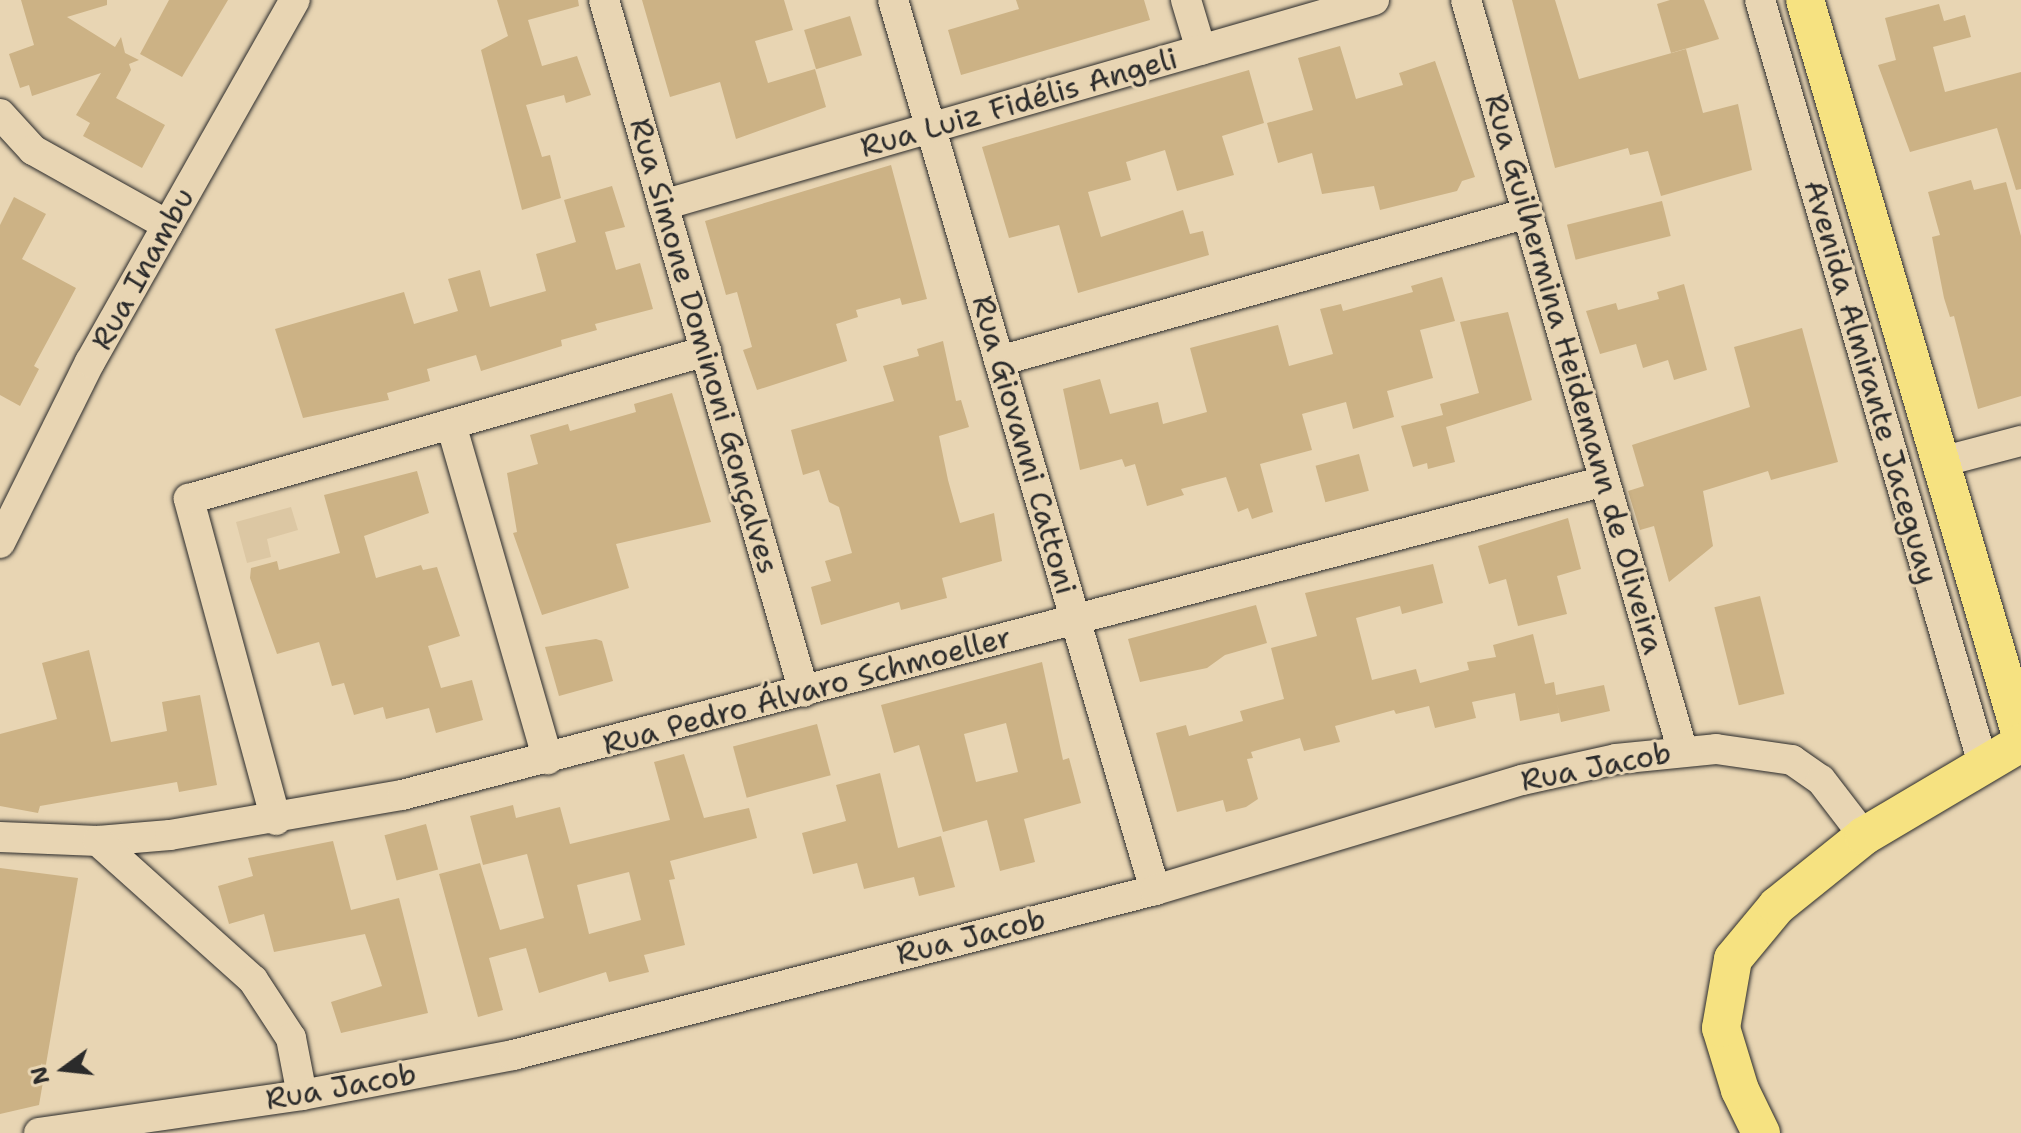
<!DOCTYPE html>
<html>
<head>
<meta charset="utf-8">
<style>
  body { margin:0 }
  #map { position:relative; width:2021px; height:1133px; overflow:hidden; background:#e8d5b3; font-family:"Shantell Sans",sans-serif }
  div>[style] { position:absolute }
  .built>* { inset:0; background:#dcc7a3 }
  .building>* { inset:0; background:#ccb285; transform-origin:0 0 }
  .roads { filter:drop-shadow(0 0 2px #2b2b2b) drop-shadow(0 0 2px #2b2b2b) }
  .minor>* { height:30px; margin:-15px; padding:0 15px; transform-origin:15px; border-radius:15px; background:#e8d5b3 }
  .major>* { height:38px; margin:-19px; padding:0 19px; transform-origin:19px; border-radius:19px; background:#f6e281 }
  span { translate:-50% -50%; white-space:nowrap; text-align:center; line-height:1.15; -webkit-text-stroke:6px #e8d5b3; paint-order:stroke }
  .street-label { font-size:30px; color:#2b2b2b }
  .north { position:absolute; left:24px; top:1029px; width:80px; height:80px; -webkit-text-stroke:6px #e8d5b3; paint-order:stroke; rotate:255deg; font-size:22px; font-weight:700; line-height:32px; text-align:center; color:#2b2b2b }
  .north::after { content:''; display:block; margin:auto; width:28px; height:36px; background:#2b2b2b; clip-path:polygon(50% 0,100% 100%,50% 72%,0 100%) }
</style>
</head>
<body>
<div id="map">
  <div class="built">
    <div style="clip-path:polygon(291px 507px,298px 530px,267px 539px,271px 557px,247px 563px,236px 522px)"></div>
  </div>
  <div class="building">
    <div style="clip-path:polygon(21px 0,107px 0,107px 5px,67px 17px,115px 47px,121px 37px,125px 53px,139px 60px,129px 64px,131px 70px,116px 98px,165px 125px,142px 168px,83px 136px,90px 123px,76px 115px,101px 73px,32px 96px,29px 85px,20px 88px,9px 54px,34px 45px)"></div>
    <div style="clip-path:polygon(169px 0,228px 0,182px 77px,140px 54px)"></div>
    <div style="clip-path:polygon(497px 0,578px 0,579px 6px,528px 20px,542px 66px,577px 56px,591px 95px,566px 103px,564px 95px,526px 105px,542px 157px,550px 155px,561px 198px,522px 210px,481px 50px,508px 36px)"></div>
    <div style="clip-path:polygon(642px 0,784px 0,793px 30px,755px 41px,768px 83px,815px 69px,826px 107px,736px 139px,720px 82px,670px 97px)"></div>
    <div style="clip-path:polygon(1016px 0,1144px 0,1150px 20px,961px 75px,948px 30px,1019px 9px)"></div>
    <div style="clip-path:polygon(1512px 0,1555px 0,1579px 79px,1686px 49px,1703px 113px,1738px 104px,1752px 170px,1661px 196px,1648px 151px,1630px 155px,1628px 148px,1555px 168px)"></div>
    <div style="clip-path:polygon(1670px 0,1704px 0,1719px 39px,1671px 53px,1657px 4px)"></div>
    <div style="clip-path:polygon(1939px 4px,1944px 21px,1965px 15px,1971px 37px,1933px 47px,1945px 92px,2021px 72px,2021px 189px,2016px 190px,1997px 128px,1910px 152px,1878px 65px,1896px 60px,1885px 18px)"></div>
    <div style="left:850px;top:16px;width:41px;height:48px;rotate:73deg"></div>
    <div style="clip-path:polygon(1340px 46px,1356px 99px,1403px 85px,1399px 73px,1435px 61px,1475px 177px,1462px 181px,1457px 191px,1380px 210px,1374px 186px,1322px 194px,1312px 153px,1278px 163px,1267px 123px,1313px 110px,1298px 58px)"></div>
    <div style="clip-path:polygon(1249px 70px,1264px 123px,1222px 136px,1234px 175px,1177px 191px,1165px 150px,1126px 162px,1131px 180px,1088px 192px,1101px 237px,1183px 210px,1190px 234px,1203px 231px,1209px 255px,1078px 293px,1059px 225px,1009px 238px,982px 147px)"></div>
    <div style="clip-path:polygon(891px 165px,927px 299px,902px 305px,900px 298px,856px 310px,858px 317px,836px 324px,847px 361px,757px 390px,743px 350px,752px 347px,737px 292px,726px 295px,705px 221px)"></div>
    <div style="clip-path:polygon(1971px 180px,1974px 190px,2006px 182px,2021px 236px,2021px 396px,1978px 409px,1954px 316px,1950px 317px,1944px 298px,1932px 237px,1940px 235px,1928px 192px)"></div>
    <div style="clip-path:polygon(612px 186px,625px 227px,605px 232px,616px 270px,640px 263px,653px 309px,595px 324px,597px 330px,561px 340px,562px 346px,481px 371px,476px 355px,427px 369px,430px 381px,387px 393px,389px 400px,303px 418px,275px 329px,404px 292px,414px 324px,458px 311px,448px 279px,480px 270px,490px 307px,546px 291px,536px 254px,576px 242px,564px 200px)"></div>
    <div style="clip-path:polygon(14px 197px,46px 214px,22px 259px,76px 288px,34px 366px,39px 369px,20px 406px,0 395px,0 225px)"></div>
    <div style="left:1662px;top:201px;width:36px;height:98px;rotate:76deg"></div>
    <div style="clip-path:polygon(1442px 277px,1455px 321px,1420px 330px,1433px 378px,1387px 391px,1394px 417px,1353px 429px,1346px 402px,1302px 414px,1312px 450px,1260px 464px,1273px 512px,1252px 519px,1248px 508px,1238px 512px,1226px 477px,1181px 489px,1184px 495px,1147px 506px,1135px 464px,1125px 467px,1122px 459px,1080px 470px,1063px 389px,1100px 379px,1110px 414px,1158px 402px,1163px 424px,1207px 412px,1190px 348px,1278px 325px,1289px 366px,1333px 354px,1320px 309px,1341px 304px,1343px 311px,1413px 292px,1411px 286px)"></div>
    <div style="clip-path:polygon(1684px 284px,1707px 370px,1674px 380px,1668px 360px,1643px 368px,1636px 344px,1600px 354px,1586px 311px,1616px 303px,1618px 310px,1659px 299px,1657px 292px)"></div>
    <div style="clip-path:polygon(1508px 312px,1532px 400px,1446px 427px,1455px 462px,1428px 469px,1427px 463px,1413px 467px,1401px 426px,1443px 415px,1440px 404px,1479px 393px,1460px 322px)"></div>
    <div style="clip-path:polygon(1802px 328px,1838px 462px,1771px 480px,1768px 471px,1703px 491px,1713px 546px,1669px 582px,1654px 526px,1640px 530px,1628px 491px,1644px 486px,1632px 445px,1750px 407px,1734px 347px)"></div>
    <div style="clip-path:polygon(943px 341px,956px 401px,961px 400px,969px 427px,939px 436px,948px 480px,960px 523px,994px 513px,1002px 561px,942px 578px,947px 598px,901px 610px,899px 602px,821px 625px,811px 587px,831px 581px,825px 561px,852px 553px,839px 507px,829px 502px,819px 470px,803px 475px,791px 430px,894px 401px,883px 366px,919px 356px,917px 349px)"></div>
    <div style="clip-path:polygon(672px 393px,711px 522px,616px 544px,629px 588px,542px 615px,513px 533px,517px 532px,507px 473px,538px 464px,530px 435px,568px 424px,570px 431px,636px 412px,634px 404px)"></div>
    <div style="left:1359px;top:454px;width:38px;height:45px;rotate:75deg"></div>
    <div style="clip-path:polygon(417px 471px,429px 513px,364px 536px,376px 578px,421px 565px,423px 570px,437px 567px,460px 636px,428px 646px,441px 688px,472px 680px,483px 720px,436px 733px,429px 708px,386px 719px,383px 707px,354px 715px,344px 683px,332px 686px,319px 642px,277px 654px,250px 578px,251px 568px,277px 561px,279px 570px,340px 553px,324px 495px)"></div>
    <div style="clip-path:polygon(1568px 518px,1581px 569px,1557px 576px,1567px 614px,1518px 626px,1506px 579px,1489px 584px,1478px 546px)"></div>
    <div style="clip-path:polygon(1433px 564px,1443px 603px,1402px 614px,1400px 606px,1356px 618px,1372px 680px,1416px 669px,1420px 683px,1469px 670px,1467px 662px,1496px 657px,1493px 645px,1533px 634px,1545px 684px,1554px 682px,1556px 695px,1604px 685px,1610px 711px,1561px 722px,1557px 703px,1559px 713px,1520px 721px,1515px 693px,1472px 702px,1476px 718px,1435px 728px,1429px 706px,1396px 714px,1394px 710px,1335px 726px,1340px 742px,1304px 751px,1300px 738px,1251px 752px,1253px 758px,1247px 759px,1258px 799px,1246px 807px,1226px 812px,1223px 800px,1177px 812px,1156px 733px,1186px 725px,1189px 736px,1243px 721px,1240px 711px,1284px 699px,1271px 648px,1317px 636px,1305px 593px)"></div>
    <div style="left:1760px;top:596px;width:101px;height:47px;rotate:76deg"></div>
    <div style="clip-path:polygon(1256px 605px,1267px 643px,1225px 655px,1207px 668px,1140px 682px,1128px 639px)"></div>
    <div style="clip-path:polygon(596px 639px,602px 641px,613px 681px,559px 696px,545px 647px)"></div>
    <div style="clip-path:polygon(89px 650px,111px 742px,167px 731px,162px 702px,200px 695px,217px 785px,179px 792px,177px 782px,40px 806px,38px 813px,0 806px,0 734px,57px 719px,42px 663px)"></div>
    <div style="clip-path:polygon(evenodd,1042px 662px,1063px 760px,1069px 758px,1081px 803px,1024px 819px,1035px 862px,1000px 871px,987px 820px,943px 832px,919px 745px,894px 753px,881px 705px,1042px 662px,1006px 723px,1018px 772px,976px 782px,964px 734px,1006px 723px)"></div>
    <div style="left:817px;top:724px;width:53px;height:87px;rotate:75deg"></div>
    <div style="clip-path:polygon(evenodd,684px 754px,704px 818px,749px 808px,757px 838px,670px 861px,675px 879px,669px 880px,685px 945px,644px 955px,649px 972px,609px 982px,606px 972px,539px 993px,526px 948px,489px 958px,503px 1010px,478px 1017px,439px 874px,480px 863px,500px 930px,544px 918px,527px 854px,483px 865px,470px 816px,513px 805px,516px 818px,560px 807px,570px 844px,670px 820px,654px 762px,684px 754px,629px 872px,641px 920px,589px 934px,577px 885px,629px 872px)"></div>
    <div style="clip-path:polygon(880px 773px,898px 848px,941px 836px,955px 887px,919px 896px,914px 877px,864px 889px,857px 863px,813px 874px,802px 833px,846px 821px,836px 785px)"></div>
    <div style="left:426px;top:824px;width:47px;height:43px;rotate:75deg"></div>
    <div style="clip-path:polygon(333px 841px,351px 910px,399px 898px,428px 1013px,341px 1033px,331px 1002px,382px 986px,365px 934px,274px 952px,264px 914px,229px 924px,218px 886px,253px 876px,248px 858px)"></div>
    <div style="clip-path:polygon(0 868px,78px 878px,39px 1105px,0 1114px)"></div>
  </div>
  <div class="roads">
    <div class="minor">
      <div style="left:604px;top:0;width:720px;rotate:73.88deg"></div>
      <div style="left:893px;top:0;width:928px;rotate:73.6deg"></div>
      <div style="left:1186px;top:0;width:52px;rotate:73.3deg"></div>
      <div style="left:1466px;top:0;width:780px;rotate:73.91deg"></div>
      <div style="left:1760px;top:0;width:796px;rotate:73.73deg"></div>
      <div style="left:0;top:114px;width:49px;rotate:47.5deg"></div>
      <div style="left:33px;top:150px;width:154px;rotate:29.2deg"></div>
      <div style="left:663px;top:205px;width:740px;rotate:-16.08deg"></div>
      <div style="left:999px;top:361px;width:549px;rotate:-15.63deg"></div>
      <div style="left:451px;top:424px;width:349px;rotate:73.9deg"></div>
      <div style="left:1941px;top:462px;width:83px;rotate:-14.7deg"></div>
      <div style="left:0;top:543px;width:202px;rotate:-63.6deg"></div>
      <div style="left:90px;top:362px;width:416px;rotate:-60.5deg"></div>
      <div style="left:276px;top:820px;width:333px;rotate:-105.2deg"></div>
      <div style="left:189px;top:499px;width:538px;rotate:-15.97deg"></div>
      <div style="left:0;top:837px;width:98px;rotate:2.3deg"></div>
      <div style="left:98px;top:841px;width:72px;rotate:-4.8deg"></div>
      <div style="left:170px;top:835px;width:235px;rotate:-9.8deg"></div>
      <div style="left:402px;top:795px;width:1243px;rotate:-14.63deg"></div>
      <div style="left:98px;top:841px;width:208px;rotate:41.9deg"></div>
      <div style="left:253px;top:980px;width:69px;rotate:56.8deg"></div>
      <div style="left:291px;top:1038px;width:58px;rotate:79.1deg"></div>
      <div style="left:39px;top:1133px;width:266px;rotate:-8.2deg"></div>
      <div style="left:302px;top:1095px;width:215px;rotate:-10.7deg"></div>
      <div style="left:513px;top:1055px;width:663px;rotate:-14.41deg"></div>
      <div style="left:1155px;top:890px;width:383px;rotate:-16.7deg"></div>
      <div style="left:1522px;top:780px;width:96px;rotate:-12.6deg"></div>
      <div style="left:1616px;top:759px;width:100px;rotate:-5.7deg"></div>
      <div style="left:1716px;top:749px;width:77px;rotate:8.2deg"></div>
      <div style="left:1792px;top:760px;width:35px;rotate:35deg"></div>
      <div style="left:1821px;top:780px;width:71px;rotate:52.5deg"></div>
    </div>
    <div class="major">
      <div style="left:1805px;top:0;width:767px;rotate:73.64deg"></div>
      <div style="left:1761px;top:1133px;width:48px;rotate:-116deg"></div>
      <div style="left:1740px;top:1090px;width:65px;rotate:-107deg"></div>
      <div style="left:1721px;top:1028px;width:70px;rotate:-80.1deg"></div>
      <div style="left:1733px;top:959px;width:69px;rotate:-50.3deg"></div>
      <div style="left:1777px;top:906px;width:112px;rotate:-38.8deg"></div>
      <div style="left:1864px;top:836px;width:182px;rotate:-30.6deg"></div>
    </div>
  </div>
  <div class="street-label">
    <span style="left:1019px;top:103px;rotate:-16deg">Rua Luiz Fidélis Angeli</span>
    <span style="left:143px;top:269px;rotate:-61deg">Rua Inambu</span>
    <span style="left:704px;top:346px;rotate:74deg">Rua Simone Dominoni Gonçalves</span>
    <span style="left:1574px;top:374px;rotate:74deg">Rua Guilhermina Heidemann de Oliveira</span>
    <span style="left:1871px;top:382px;rotate:74deg">Avenida Almirante Jaceguay</span>
    <span style="left:1024px;top:445px;rotate:74deg">Rua Giovanni Cattoni</span>
    <span style="left:807px;top:691px;rotate:-15deg">Rua Pedro Álvaro Schmoeller</span>
    <span style="left:1596px;top:767px;rotate:-11deg">Rua Jacob</span>
    <span style="left:971px;top:937px;rotate:-14deg">Rua Jacob</span>
    <span style="left:341px;top:1087px;rotate:-10deg">Rua Jacob</span>
  </div>
  <div class="north">N</div>
</div>
</body>
</html>
